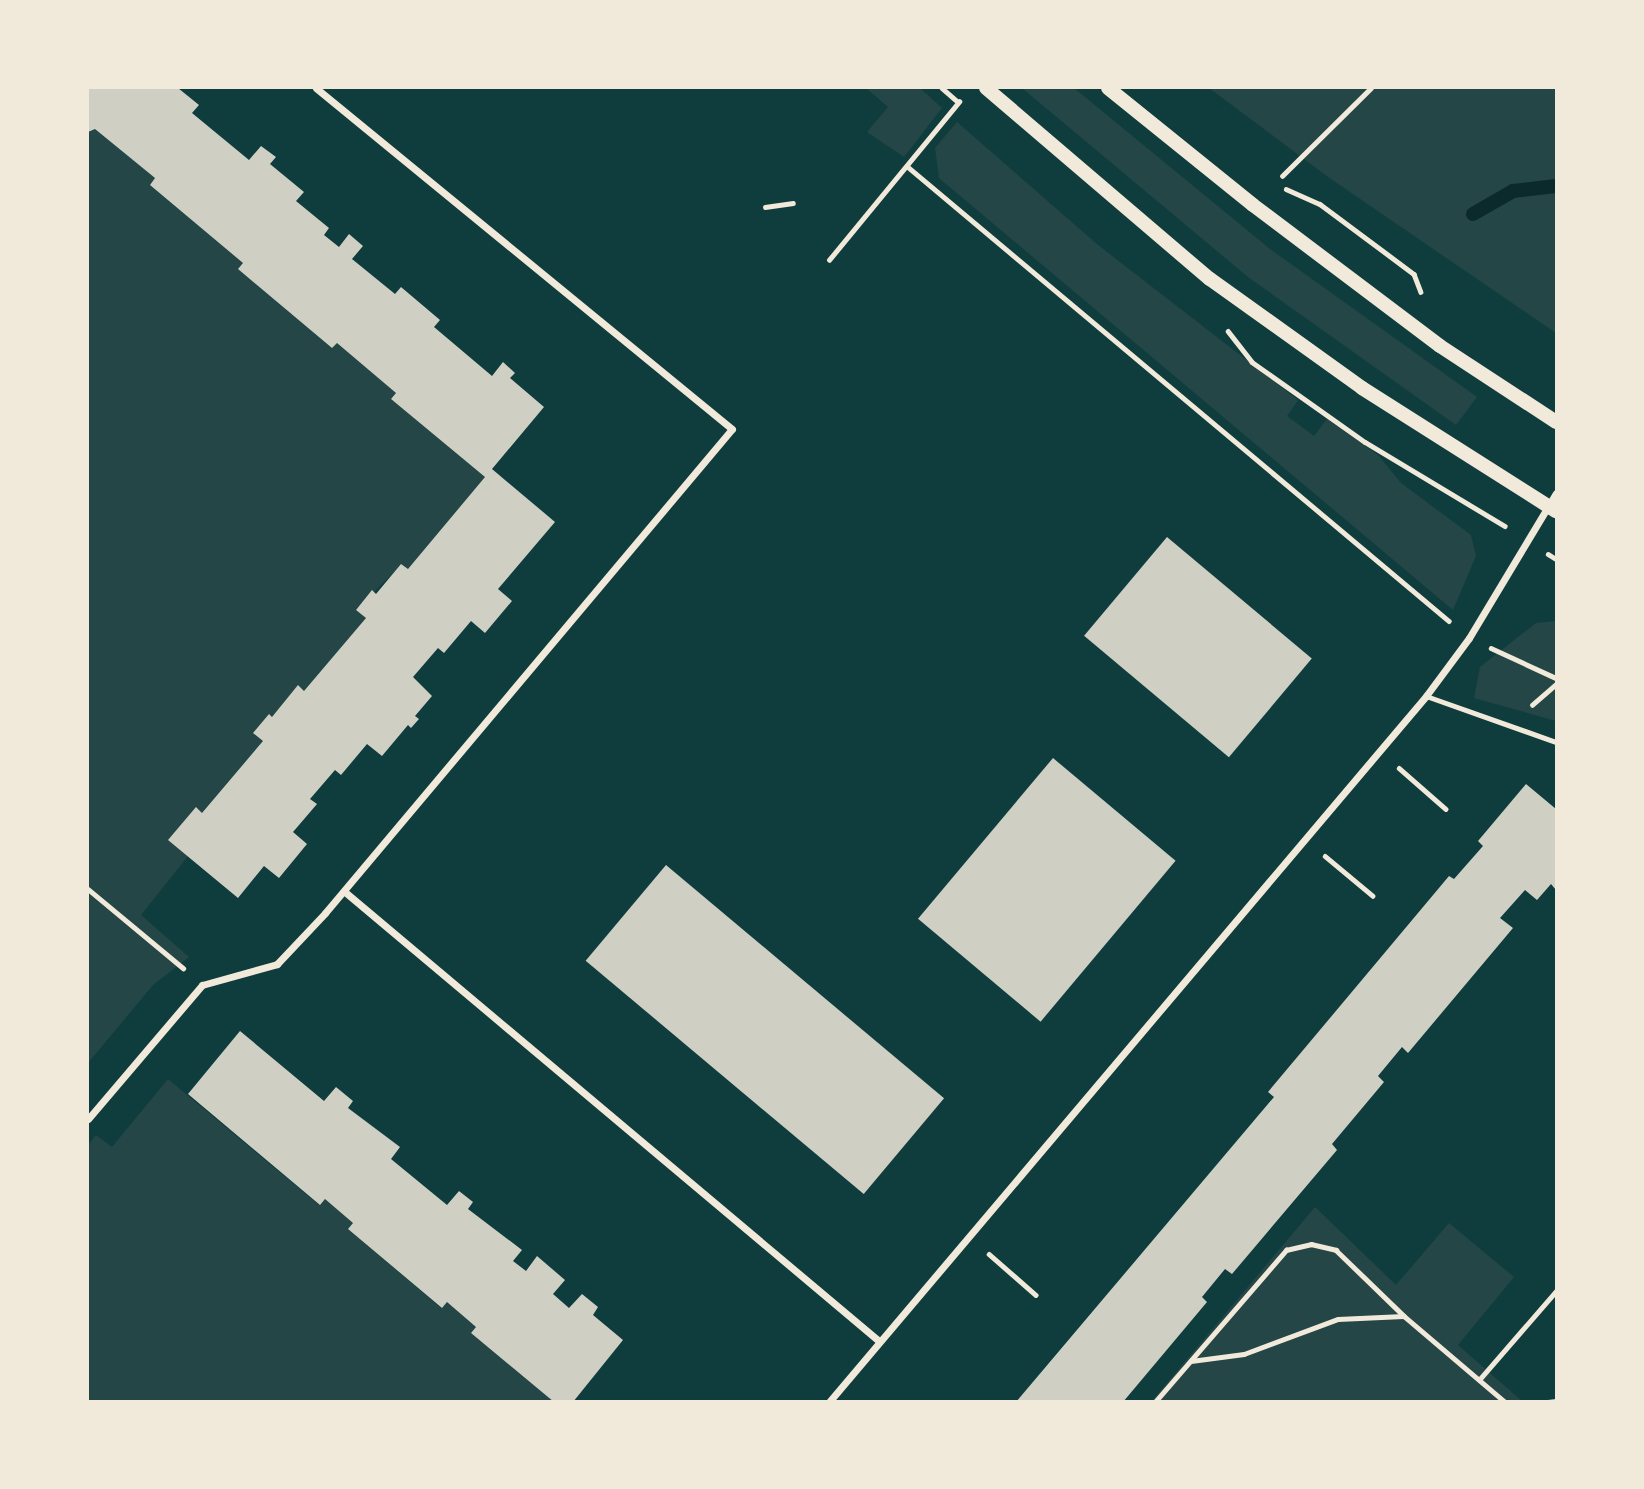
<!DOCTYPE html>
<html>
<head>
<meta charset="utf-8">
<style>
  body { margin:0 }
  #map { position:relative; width:1644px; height:1489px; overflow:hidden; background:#0f3d3e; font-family:Poppins,sans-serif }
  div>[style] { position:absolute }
  .green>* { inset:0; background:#244646 }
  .stream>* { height:14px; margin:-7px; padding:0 7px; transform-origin:7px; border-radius:7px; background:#0a2a2b }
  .building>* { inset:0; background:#cfcfc3; transform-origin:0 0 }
  .path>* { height:4.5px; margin:-2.25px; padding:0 2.25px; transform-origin:2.25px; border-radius:2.25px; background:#f1e9da }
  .service>* { height:5px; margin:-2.5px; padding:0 2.5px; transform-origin:2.5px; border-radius:2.5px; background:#f1e9da }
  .minor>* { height:7px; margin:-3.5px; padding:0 3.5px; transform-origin:3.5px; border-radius:3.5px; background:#f1e9da }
  .secondary>* { height:14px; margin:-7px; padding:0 7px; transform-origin:7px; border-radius:7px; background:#f1e9da }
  span { translate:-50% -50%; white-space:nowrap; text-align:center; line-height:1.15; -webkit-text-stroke:6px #f1e9da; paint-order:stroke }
  .frame { position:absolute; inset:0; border:89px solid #f1e9da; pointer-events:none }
</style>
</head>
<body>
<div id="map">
  <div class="green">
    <div style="clip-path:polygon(866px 88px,920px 88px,942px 108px,904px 157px,867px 132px,888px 107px)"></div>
    <div style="clip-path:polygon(1022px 88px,1074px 88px,1270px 249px,1477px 397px,1456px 425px,1248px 277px)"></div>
    <div style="clip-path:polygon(1209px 88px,1556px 88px,1556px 333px,1328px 177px)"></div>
    <div style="clip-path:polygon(957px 122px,1098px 245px,1298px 400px,1287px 416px,1314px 436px,1327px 419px,1378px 455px,1401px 483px,1471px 535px,1476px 556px,1453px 610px,939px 178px,935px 148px)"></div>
    <div style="clip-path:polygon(95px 129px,155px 178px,150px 185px,243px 263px,239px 270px,332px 348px,337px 343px,396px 393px,391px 399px,485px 477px,408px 569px,401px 565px,356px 610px,366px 618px,304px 691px,299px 686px,272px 717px,268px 715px,253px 733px,263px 741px,202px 813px,197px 808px,188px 856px,141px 915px,189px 957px,153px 985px,88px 1063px,88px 132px)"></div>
    <div style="clip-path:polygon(1556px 621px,1556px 721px,1474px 698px,1480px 667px,1536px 623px)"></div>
    <div style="clip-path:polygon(168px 1079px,319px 1205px,325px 1199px,353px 1223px,348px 1229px,441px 1308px,447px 1302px,476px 1327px,471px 1333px,554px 1402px,88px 1402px,88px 1145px,96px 1135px,112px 1147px)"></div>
    <div style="clip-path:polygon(1315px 1207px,1396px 1285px,1449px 1223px,1514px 1277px,1458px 1345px,1522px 1401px,1151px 1402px)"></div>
  </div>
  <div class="stream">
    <div style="left:1473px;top:214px;width:46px;rotate:-29.9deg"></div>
    <div style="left:1513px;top:191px;width:43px;rotate:-6.6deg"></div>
  </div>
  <div class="building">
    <div style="clip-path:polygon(88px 88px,178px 88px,199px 105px,192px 113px,249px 160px,261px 146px,276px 157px,270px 164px,304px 192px,296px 201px,329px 228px,324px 235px,339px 247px,349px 234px,363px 246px,352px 259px,395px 294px,401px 287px,440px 320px,434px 327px,492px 376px,503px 362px,515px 373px,510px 378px,544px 407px,492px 469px,555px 522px,498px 589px,512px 601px,485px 633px,471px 621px,444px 653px,438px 648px,413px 677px,432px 696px,415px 716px,419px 719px,411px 728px,408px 725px,382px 756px,367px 744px,341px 775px,335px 770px,310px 799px,317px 804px,293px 832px,307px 844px,279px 878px,264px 866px,238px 898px,168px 840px,196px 807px,202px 813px,263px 741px,253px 733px,269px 714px,272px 717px,298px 685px,304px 691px,366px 618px,356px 610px,372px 590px,376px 594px,401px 564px,408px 569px,485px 477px,391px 399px,396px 393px,337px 343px,332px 348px,238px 269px,243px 263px,150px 185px,155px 178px,95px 129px,88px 132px)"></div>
    <div style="left:1167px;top:537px;width:189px;height:129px;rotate:40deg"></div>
    <div style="left:1053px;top:758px;width:160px;height:210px;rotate:40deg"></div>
    <div style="clip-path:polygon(1526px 784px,1556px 809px,1556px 890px,1551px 884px,1537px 900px,1525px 890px,1500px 918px,1513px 928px,1408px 1053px,1402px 1047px,1378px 1076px,1384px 1082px,1332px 1144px,1337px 1150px,1232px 1274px,1225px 1269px,1202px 1297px,1207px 1302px,1123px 1402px,1016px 1402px,1274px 1097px,1268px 1092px,1449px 876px,1454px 879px,1483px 846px,1478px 841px)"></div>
    <div style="left:666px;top:865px;width:363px;height:125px;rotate:40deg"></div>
    <div style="clip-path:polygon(240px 1031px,324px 1101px,336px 1087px,353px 1101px,348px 1108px,400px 1147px,391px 1159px,447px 1205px,459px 1191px,473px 1202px,468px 1209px,522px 1250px,513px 1261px,526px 1271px,537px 1256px,565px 1280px,553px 1294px,569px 1308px,582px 1294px,598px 1307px,593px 1315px,623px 1340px,573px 1402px,554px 1402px,471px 1333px,476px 1327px,447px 1302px,442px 1308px,348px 1229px,353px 1223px,325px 1199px,320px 1205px,188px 1094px)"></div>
  </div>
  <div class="path">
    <div style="left:942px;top:88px;width:20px;rotate:41deg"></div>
    <div style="left:908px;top:167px;width:706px;rotate:40deg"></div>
    <div style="left:1282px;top:176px;width:125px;rotate:-44.7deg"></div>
    <div style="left:1286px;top:189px;width:37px;rotate:24deg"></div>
    <div style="left:1320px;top:204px;width:117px;rotate:36.7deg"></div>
    <div style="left:1414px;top:274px;width:19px;rotate:69deg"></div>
    <div style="left:765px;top:207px;width:28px;rotate:-8deg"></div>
    <div style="left:829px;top:260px;width:205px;rotate:-50.6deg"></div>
    <div style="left:1228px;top:331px;width:39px;rotate:52deg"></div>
    <div style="left:1252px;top:362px;width:138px;rotate:35.3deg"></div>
    <div style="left:1365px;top:442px;width:163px;rotate:31deg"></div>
    <div style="left:1548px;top:554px;width:9px;rotate:32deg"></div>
    <div style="left:1491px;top:648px;width:72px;rotate:24.8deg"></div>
    <div style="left:1532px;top:705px;width:32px;rotate:-41deg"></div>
    <div style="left:1399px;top:768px;width:62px;rotate:41.1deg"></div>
    <div style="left:1325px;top:856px;width:62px;rotate:39.8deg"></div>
    <div style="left:88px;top:889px;width:124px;rotate:39.7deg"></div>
    <div style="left:989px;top:1254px;width:62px;rotate:41.1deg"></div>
    <div style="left:1191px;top:1361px;width:53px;rotate:-7.5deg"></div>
    <div style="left:1244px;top:1354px;width:100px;rotate:-20.4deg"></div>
    <div style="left:1338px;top:1319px;width:65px;rotate:-2.6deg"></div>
    <div style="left:1479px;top:1380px;width:118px;rotate:-49.1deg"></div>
    <div style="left:1155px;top:1402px;width:201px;rotate:-49.2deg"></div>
    <div style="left:1286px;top:1250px;width:26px;rotate:-13deg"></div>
    <div style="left:1311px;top:1244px;width:26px;rotate:13deg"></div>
    <div style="left:1336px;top:1250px;width:95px;rotate:44.1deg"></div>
    <div style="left:1404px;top:1316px;width:133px;rotate:40.4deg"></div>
    <div style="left:1548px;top:1402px;width:8px;rotate:-7deg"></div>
  </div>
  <div class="service">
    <div style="left:1426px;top:696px;width:138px;rotate:19.5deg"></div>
  </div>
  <div class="minor">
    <div style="left:345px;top:892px;width:698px;rotate:40.06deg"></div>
    <div style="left:88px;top:1119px;width:176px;rotate:-49.6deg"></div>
    <div style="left:202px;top:985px;width:78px;rotate:-15.6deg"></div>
    <div style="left:277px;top:964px;width:70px;rotate:-46.7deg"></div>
    <div style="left:325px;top:913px;width:632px;rotate:-49.94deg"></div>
    <div style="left:732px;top:429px;width:538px;rotate:-140.66deg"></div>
    <div style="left:829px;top:1402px;width:925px;rotate:-49.78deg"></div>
    <div style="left:1426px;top:696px;width:72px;rotate:-53.4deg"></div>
    <div style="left:1469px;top:638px;width:169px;rotate:-59deg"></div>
  </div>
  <div class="secondary">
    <div style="left:986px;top:88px;width:294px;rotate:40.5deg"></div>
    <div style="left:1210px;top:279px;width:187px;rotate:35.6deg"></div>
    <div style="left:1362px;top:388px;width:230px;rotate:32.4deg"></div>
    <div style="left:1108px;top:88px;width:186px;rotate:38.9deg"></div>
    <div style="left:1253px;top:205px;width:234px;rotate:37deg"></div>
    <div style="left:1440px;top:346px;width:139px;rotate:33.2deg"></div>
  </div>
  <div class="frame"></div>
</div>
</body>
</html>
